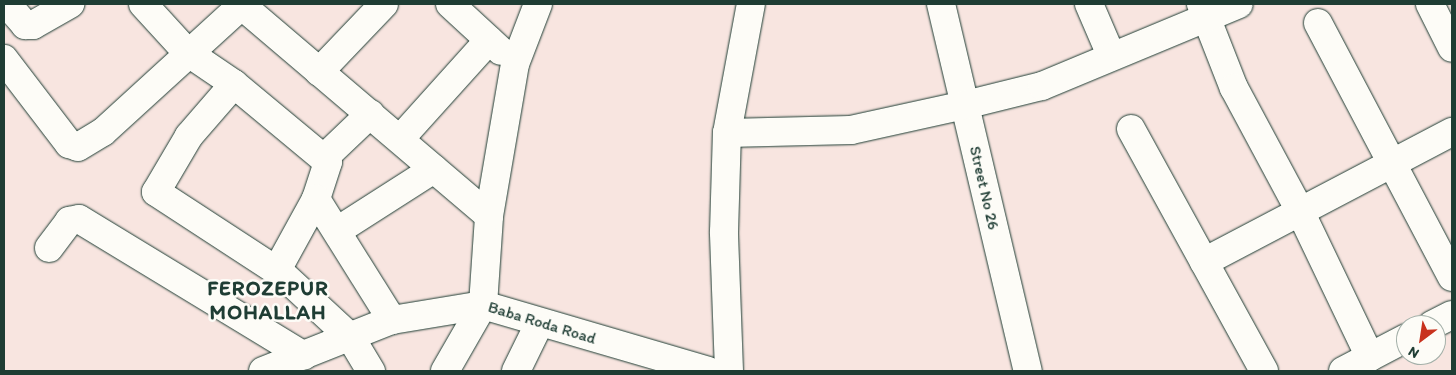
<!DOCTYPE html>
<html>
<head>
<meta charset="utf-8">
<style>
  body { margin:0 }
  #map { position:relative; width:1456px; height:375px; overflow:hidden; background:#f8e5e0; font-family:Itim,sans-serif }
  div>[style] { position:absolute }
  .roads { filter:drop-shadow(0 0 1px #1f3d34) drop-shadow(0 0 1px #1f3d34) }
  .minor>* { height:28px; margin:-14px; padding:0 14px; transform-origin:14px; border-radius:14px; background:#fdfcf7 }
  span { translate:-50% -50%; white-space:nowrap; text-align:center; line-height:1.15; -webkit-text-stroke:5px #fdfcf7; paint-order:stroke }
  .street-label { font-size:16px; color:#1f3d34 }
  .district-label { font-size:21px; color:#1f3d34; font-weight:700; letter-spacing:1px }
  .frame { position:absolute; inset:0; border:5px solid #1f3d34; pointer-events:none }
  .north { position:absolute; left:1396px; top:315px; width:50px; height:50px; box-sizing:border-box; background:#fdfcf7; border:1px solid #a4b0a9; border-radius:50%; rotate:211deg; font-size:14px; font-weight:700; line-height:20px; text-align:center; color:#1f3d34 }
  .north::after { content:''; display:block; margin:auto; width:18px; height:22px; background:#c8321e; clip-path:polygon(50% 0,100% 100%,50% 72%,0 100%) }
</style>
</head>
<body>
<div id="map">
  <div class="roads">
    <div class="minor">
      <div style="left:7px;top:4px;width:28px;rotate:49deg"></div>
      <div style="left:25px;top:25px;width:8px"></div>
      <div style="left:33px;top:25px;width:43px;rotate:-29.6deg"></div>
      <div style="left:143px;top:4px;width:65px;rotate:47.5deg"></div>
      <div style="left:187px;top:52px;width:57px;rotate:34.2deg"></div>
      <div style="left:234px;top:84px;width:122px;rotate:39.7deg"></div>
      <div style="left:328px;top:162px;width:39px;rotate:108deg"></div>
      <div style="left:316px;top:199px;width:143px;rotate:57.9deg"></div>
      <div style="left:240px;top:4px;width:327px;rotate:40.4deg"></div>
      <div style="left:450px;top:4px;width:69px;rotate:42.7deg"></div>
      <div style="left:941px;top:4px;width:377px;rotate:76.7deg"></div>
      <div style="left:1089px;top:4px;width:56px;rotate:66.7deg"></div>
      <div style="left:1201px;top:4px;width:90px;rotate:68.6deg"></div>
      <div style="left:1234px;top:88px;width:140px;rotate:61.8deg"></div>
      <div style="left:1300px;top:211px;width:162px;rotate:64.4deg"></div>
      <div style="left:1430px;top:4px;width:49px;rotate:63.4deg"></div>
      <div style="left:1318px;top:23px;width:287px;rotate:62.2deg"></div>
      <div style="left:4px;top:59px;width:107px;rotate:52.6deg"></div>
      <div style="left:69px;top:144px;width:9px;rotate:18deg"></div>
      <div style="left:78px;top:147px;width:29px;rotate:-31deg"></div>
      <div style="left:103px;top:132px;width:190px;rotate:-42.4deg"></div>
      <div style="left:319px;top:72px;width:94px;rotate:-46.3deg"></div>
      <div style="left:234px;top:84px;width:69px;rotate:130.9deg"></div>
      <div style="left:189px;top:136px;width:65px;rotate:120.5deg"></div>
      <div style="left:156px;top:192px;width:150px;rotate:33.1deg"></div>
      <div style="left:282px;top:274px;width:94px;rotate:42.8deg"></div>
      <div style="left:351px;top:338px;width:39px;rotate:59deg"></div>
      <div style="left:1131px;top:129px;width:276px;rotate:61.2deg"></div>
      <div style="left:727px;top:133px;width:124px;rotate:-1.4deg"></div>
      <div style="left:851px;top:130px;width:117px;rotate:-12.4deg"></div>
      <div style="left:965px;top:105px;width:79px;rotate:-13.9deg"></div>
      <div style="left:1042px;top:86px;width:213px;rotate:-22.6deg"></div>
      <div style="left:400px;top:139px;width:133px;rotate:-48deg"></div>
      <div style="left:324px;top:158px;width:64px;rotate:-43.7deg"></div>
      <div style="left:337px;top:231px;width:115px;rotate:-32.6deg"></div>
      <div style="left:49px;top:248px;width:34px;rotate:-53deg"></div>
      <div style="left:69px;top:221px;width:10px;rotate:-11deg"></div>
      <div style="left:79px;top:219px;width:263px;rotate:31.3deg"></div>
      <div style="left:1204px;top:262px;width:280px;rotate:-27.7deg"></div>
      <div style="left:277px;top:270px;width:81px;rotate:-61.2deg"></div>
      <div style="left:1432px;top:325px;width:22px;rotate:-27deg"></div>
      <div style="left:263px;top:371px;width:139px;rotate:-21.6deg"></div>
      <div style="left:392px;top:320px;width:92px;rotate:-9.4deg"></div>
      <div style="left:483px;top:305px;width:234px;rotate:16.3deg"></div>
      <div style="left:445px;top:371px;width:76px;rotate:-60.1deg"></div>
      <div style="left:483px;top:305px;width:89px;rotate:-86.1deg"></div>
      <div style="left:489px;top:216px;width:154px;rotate:-80.3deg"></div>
      <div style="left:515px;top:64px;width:64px;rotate:-69deg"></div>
      <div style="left:516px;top:371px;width:52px;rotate:-63.9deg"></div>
      <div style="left:729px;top:371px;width:139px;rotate:-92.1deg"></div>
      <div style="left:724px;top:232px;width:99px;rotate:-88.3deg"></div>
      <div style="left:727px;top:133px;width:131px;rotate:-79.5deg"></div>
      <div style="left:1343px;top:371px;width:71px;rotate:-27.6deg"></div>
    </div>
  </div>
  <div class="street-label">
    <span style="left:984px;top:188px;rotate:77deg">Street No 26</span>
    <span style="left:542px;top:323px;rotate:17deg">Baba Roda Road</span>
  </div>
  <div class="district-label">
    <span style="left:268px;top:300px">FEROZEPUR<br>MOHALLAH</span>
  </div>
  <div class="frame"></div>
  <div class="north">N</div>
</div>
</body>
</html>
